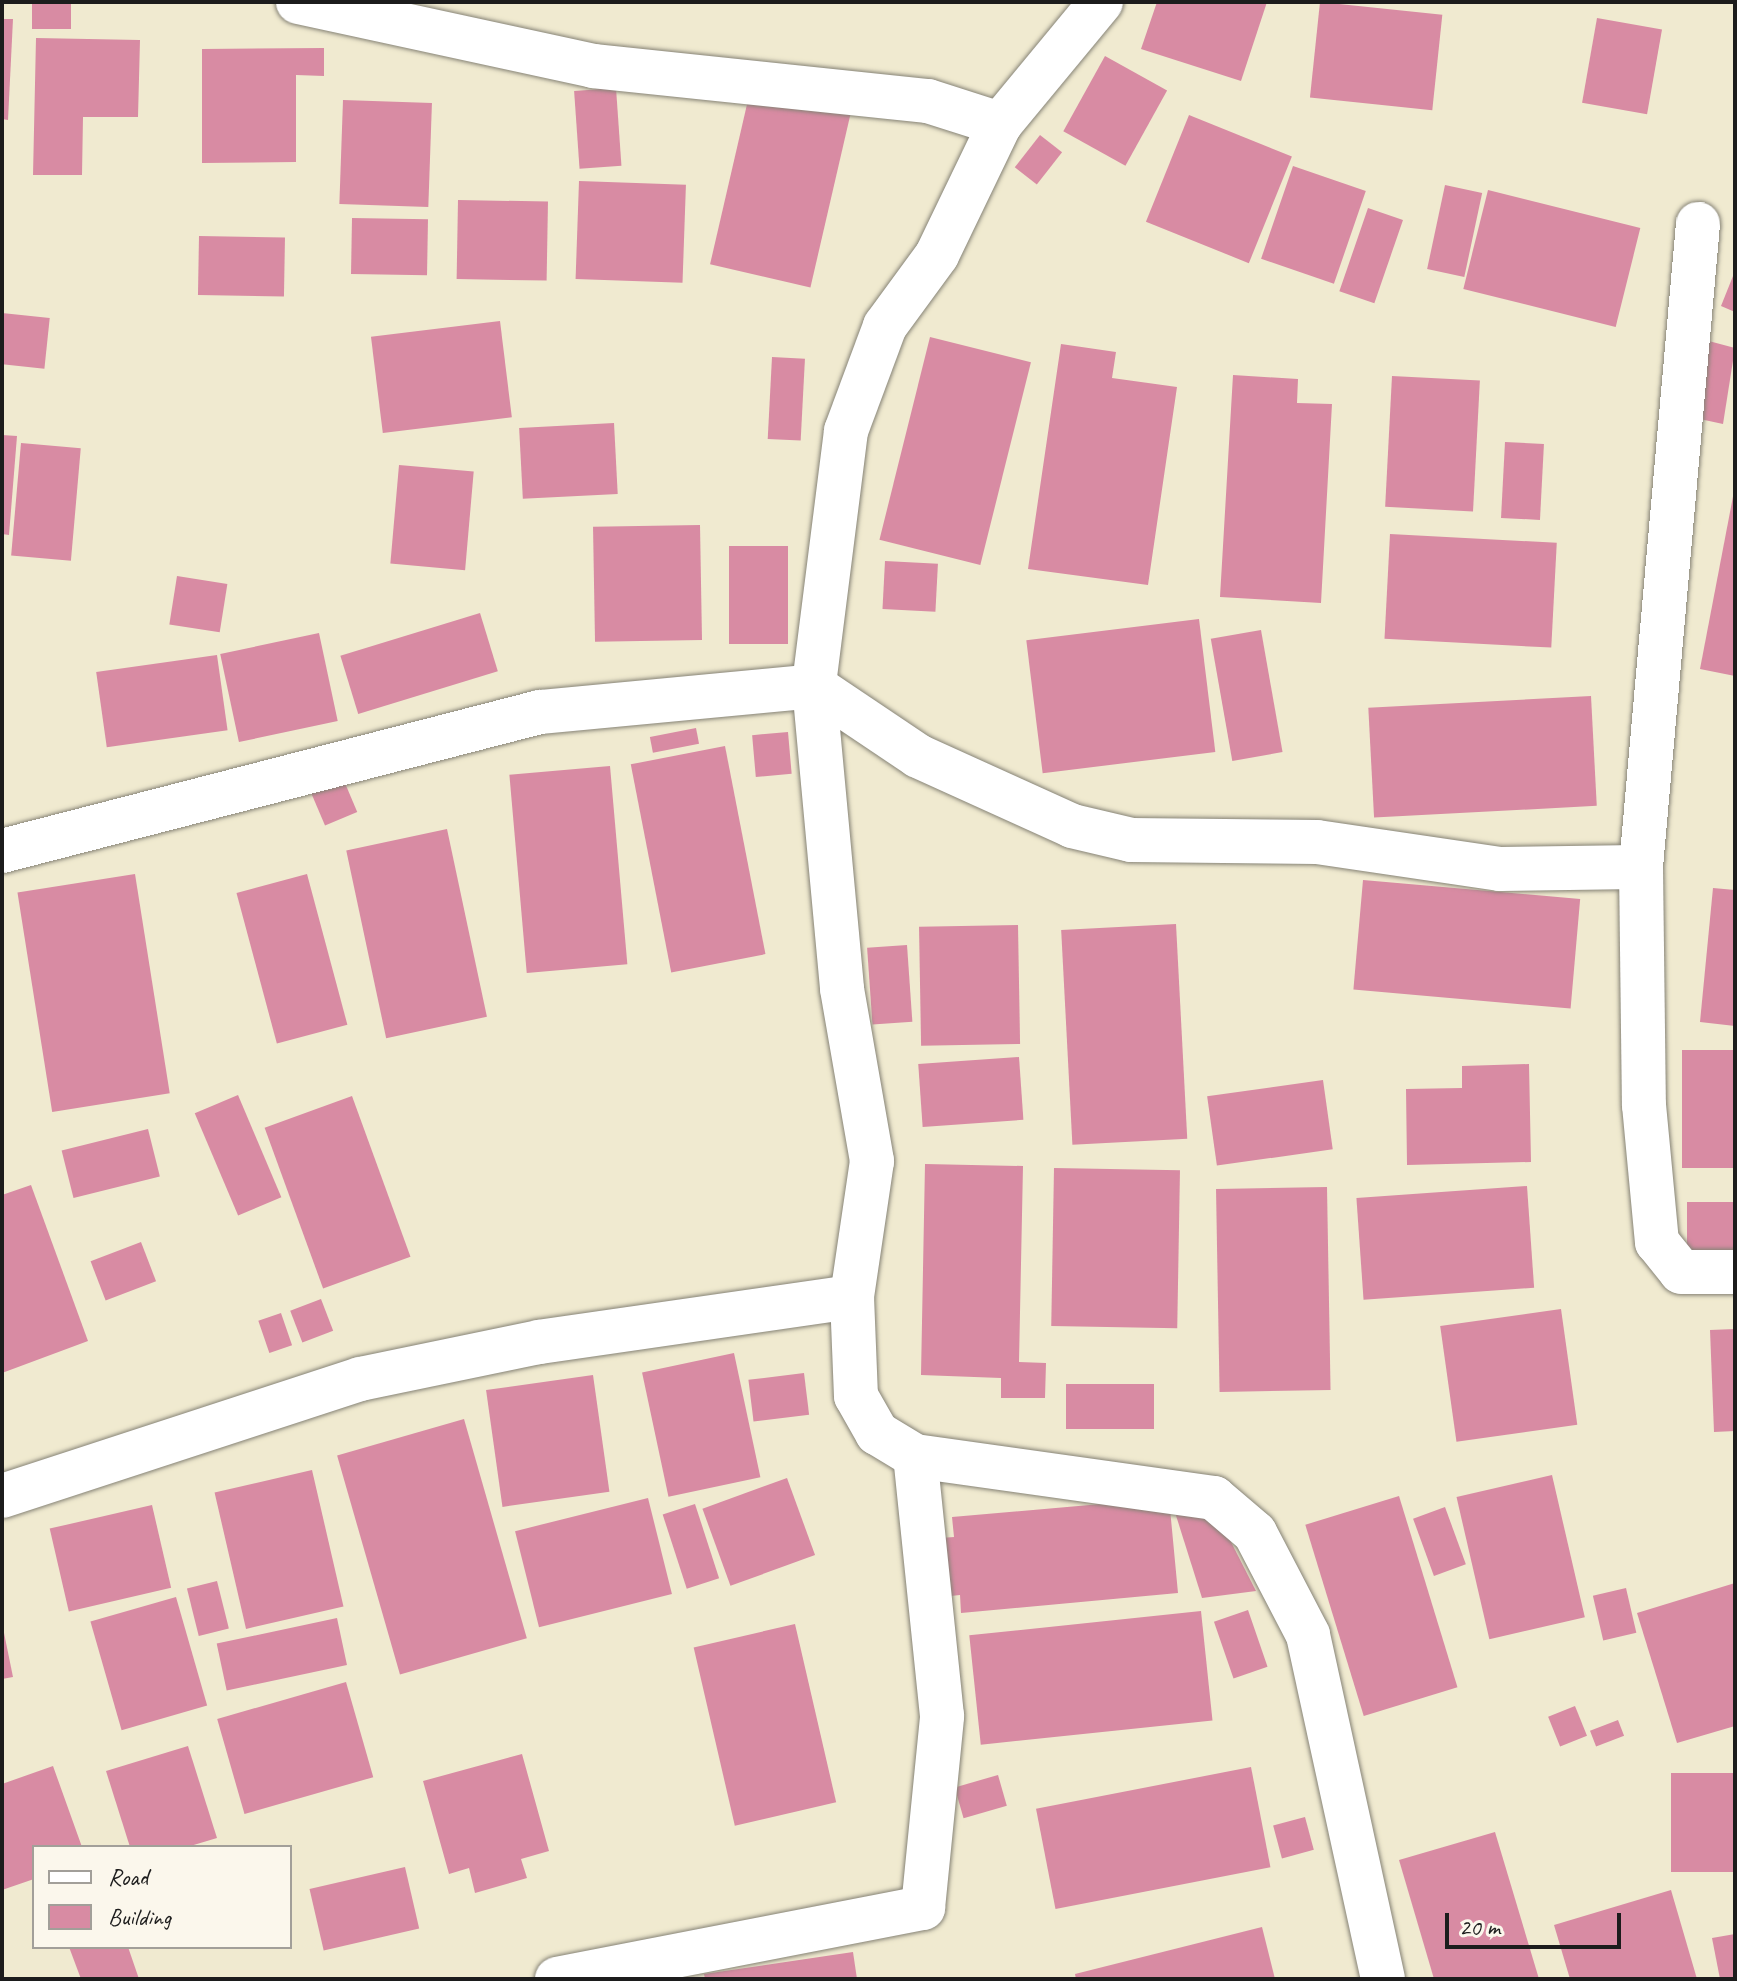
<!DOCTYPE html>
<html>
<head>
<meta charset="utf-8">
<style>
  body { margin:0 }
  #map { position:relative; width:1737px; height:1981px; overflow:hidden; background:#f0ead0; font-family:Caveat,sans-serif }
  div>[style] { position:absolute }
  .building>* { inset:0; background:#d88ba3; transform-origin:0 0 }
  .roads { filter:drop-shadow(0 0 2px #868376) drop-shadow(0 0 2px #868376) }
  .minor>* { height:44px; margin:-22px; padding:0 22px; transform-origin:22px; border-radius:22px; background:#fff }
  span { translate:-50% -50%; white-space:nowrap; text-align:center; line-height:1.15; -webkit-text-stroke:7px #fbf7ec; paint-order:stroke }
  .frame { position:absolute; inset:0; border:4px solid #1c1c1c; pointer-events:none }
  .legend { position:absolute; left:32px; top:1845px; width:260px; height:104px; box-sizing:border-box; background:#fbf7ec; border:2px solid #a29f99; margin:0; padding:10px 14px; list-style:none; font-size:24px; color:#1c1c1c }
  .legend li { display:flex; align-items:center; gap:16px; height:40px }
  .legend b { width:40px; border:2px solid #a29f99 }
  .scale { position:absolute; left:1445px; top:1913px; width:176px; height:36px; box-sizing:border-box; border:4px solid #1c1c1c; border-top:0; padding-left:10px; font-size:24px; line-height:28px; white-space:nowrap; color:#1c1c1c; -webkit-text-stroke:6px #fbf7ec; paint-order:stroke }
</style>
</head>
<body>
<div id="map">
  <div class="building">
    <div style="left:32px;top:2px;width:39px;height:27px"></div>
    <div style="clip-path:polygon(1157px 2px,1267px 2px,1241px 81px,1141px 49px)"></div>
    <div style="left:1320px;top:2px;width:123px;height:96px;rotate:6deg"></div>
    <div style="left:1597px;top:18px;width:66px;height:86px;rotate:10deg"></div>
    <div style="clip-path:polygon(2px 19px,13px 19px,8px 120px,2px 119px)"></div>
    <div style="clip-path:polygon(36px 38px,140px 40px,138px 117px,83px 117px,82px 175px,33px 175px)"></div>
    <div style="clip-path:polygon(324px 48px,324px 76px,296px 75px,296px 162px,202px 163px,202px 49px)"></div>
    <div style="left:1105px;top:56px;width:71px;height:86px;rotate:29deg"></div>
    <div style="left:751px;top:87px;width:103px;height:182px;rotate:13deg"></div>
    <div style="left:616px;top:88px;width:78px;height:42px;rotate:86deg"></div>
    <div style="left:343px;top:100px;width:89px;height:104px;rotate:2deg"></div>
    <div style="left:1189px;top:115px;width:111px;height:115px;rotate:22deg"></div>
    <div style="left:1040px;top:135px;width:28px;height:41px;rotate:38deg"></div>
    <div style="left:1293px;top:166px;width:77px;height:98px;rotate:19deg"></div>
    <div style="left:579px;top:181px;width:107px;height:98px;rotate:2deg"></div>
    <div style="left:1445px;top:185px;width:38px;height:86px;rotate:12deg"></div>
    <div style="left:1488px;top:190px;width:157px;height:102px;rotate:14deg"></div>
    <div style="left:458px;top:200px;width:90px;height:79px;rotate:1deg"></div>
    <div style="left:1368px;top:208px;width:37px;height:88px;rotate:19deg"></div>
    <div style="left:352px;top:218px;width:76px;height:56px;rotate:1deg"></div>
    <div style="left:199px;top:236px;width:86px;height:59px;rotate:1deg"></div>
    <div style="clip-path:polygon(1735px 271px,1735px 312px,1721px 306px)"></div>
    <div style="left:2px;top:313px;width:48px;height:51px;rotate:6deg"></div>
    <div style="left:500px;top:321px;width:97px;height:130px;rotate:83deg"></div>
    <div style="left:930px;top:337px;width:104px;height:209px;rotate:14deg"></div>
    <div style="clip-path:polygon(1705px 340px,1735px 348px,1723px 424px,1686px 416px)"></div>
    <div style="clip-path:polygon(1061px 344px,1116px 352px,1112px 378px,1177px 387px,1148px 585px,1028px 569px)"></div>
    <div style="left:772px;top:357px;width:33px;height:82px;rotate:3deg"></div>
    <div style="clip-path:polygon(1233px 375px,1298px 379px,1297px 403px,1332px 404px,1321px 603px,1220px 597px)"></div>
    <div style="left:1392px;top:376px;width:88px;height:131px;rotate:3deg"></div>
    <div style="left:614px;top:423px;width:71px;height:95px;rotate:87deg"></div>
    <div style="clip-path:polygon(2px 435px,17px 436px,9px 535px,2px 534px)"></div>
    <div style="left:1505px;top:442px;width:39px;height:76px;rotate:3deg"></div>
    <div style="left:21px;top:443px;width:60px;height:113px;rotate:5deg"></div>
    <div style="left:399px;top:465px;width:75px;height:99px;rotate:5deg"></div>
    <div style="clip-path:polygon(1735px 486px,1735px 676px,1700px 669px)"></div>
    <div style="left:700px;top:525px;width:115px;height:107px;rotate:89deg"></div>
    <div style="left:1390px;top:534px;width:167px;height:105px;rotate:3deg"></div>
    <div style="left:729px;top:546px;width:59px;height:98px"></div>
    <div style="left:885px;top:561px;width:53px;height:48px;rotate:3deg"></div>
    <div style="left:177px;top:576px;width:51px;height:49px;rotate:9deg"></div>
    <div style="left:480px;top:613px;width:61px;height:146px;rotate:73deg"></div>
    <div style="left:1199px;top:619px;width:134px;height:174px;rotate:83deg"></div>
    <div style="left:1261px;top:630px;width:124px;height:51px;rotate:80deg"></div>
    <div style="left:319px;top:633px;width:90px;height:101px;rotate:78deg"></div>
    <div style="left:217px;top:655px;width:76px;height:122px;rotate:82deg"></div>
    <div style="left:1591px;top:696px;width:110px;height:223px;rotate:87deg"></div>
    <div style="left:696px;top:728px;width:16px;height:47px;rotate:79deg"></div>
    <div style="left:788px;top:732px;width:42px;height:36px;rotate:85deg"></div>
    <div style="left:725px;top:746px;width:212px;height:96px;rotate:79deg"></div>
    <div style="left:610px;top:766px;width:199px;height:101px;rotate:85deg"></div>
    <div style="left:342px;top:776px;width:39px;height:35px;rotate:67deg"></div>
    <div style="left:447px;top:829px;width:192px;height:103px;rotate:78deg"></div>
    <div style="left:135px;top:874px;width:222px;height:119px;rotate:81deg"></div>
    <div style="left:307px;top:874px;width:156px;height:73px;rotate:75deg"></div>
    <div style="left:1363px;top:880px;width:218px;height:110px;rotate:5deg"></div>
    <div style="clip-path:polygon(1713px 888px,1735px 890px,1735px 1026px,1700px 1022px)"></div>
    <div style="left:1176px;top:924px;width:215px;height:115px;rotate:87deg"></div>
    <div style="left:1018px;top:925px;width:119px;height:99px;rotate:89deg"></div>
    <div style="left:907px;top:945px;width:77px;height:40px;rotate:86deg"></div>
    <div style="left:1682px;top:1050px;width:53px;height:118px"></div>
    <div style="left:1019px;top:1057px;width:63px;height:101px;rotate:86deg"></div>
    <div style="clip-path:polygon(1529px 1064px,1531px 1162px,1407px 1165px,1406px 1089px,1462px 1088px,1462px 1066px)"></div>
    <div style="left:1323px;top:1080px;width:70px;height:117px;rotate:82deg"></div>
    <div style="left:238px;top:1095px;width:111px;height:47px;rotate:67deg"></div>
    <div style="left:352px;top:1096px;width:171px;height:93px;rotate:70deg"></div>
    <div style="left:148px;top:1129px;width:49px;height:89px;rotate:76deg"></div>
    <div style="clip-path:polygon(925px 1164px,1023px 1166px,1019px 1362px,1046px 1363px,1045px 1398px,1001px 1398px,1001px 1378px,921px 1375px)"></div>
    <div style="left:1054px;top:1168px;width:126px;height:158px;rotate:1deg"></div>
    <div style="clip-path:polygon(31px 1185px,88px 1341px,2px 1373px,2px 1195px)"></div>
    <div style="left:1527px;top:1186px;width:102px;height:171px;rotate:86deg"></div>
    <div style="left:1327px;top:1187px;width:203px;height:111px;rotate:89deg"></div>
    <div style="left:1735px;top:1202px;width:50px;height:48px;rotate:90deg"></div>
    <div style="left:141px;top:1242px;width:42px;height:54px;rotate:69deg"></div>
    <div style="left:321px;top:1299px;width:34px;height:33px;rotate:69deg"></div>
    <div style="left:1561px;top:1309px;width:117px;height:122px;rotate:82deg"></div>
    <div style="left:281px;top:1313px;width:34px;height:24px;rotate:71deg"></div>
    <div style="clip-path:polygon(1735px 1329px,1735px 1431px,1714px 1432px,1710px 1330px)"></div>
    <div style="left:734px;top:1353px;width:127px;height:94px;rotate:78deg"></div>
    <div style="left:804px;top:1373px;width:42px;height:56px;rotate:83deg"></div>
    <div style="left:593px;top:1375px;width:118px;height:108px;rotate:82deg"></div>
    <div style="left:1154px;top:1384px;width:45px;height:88px;rotate:90deg"></div>
    <div style="left:464px;top:1419px;width:228px;height:132px;rotate:74deg"></div>
    <div style="left:312px;top:1470px;width:140px;height:100px;rotate:77deg"></div>
    <div style="left:1552px;top:1475px;width:146px;height:98px;rotate:77deg"></div>
    <div style="left:787px;top:1478px;width:82px;height:90px;rotate:70deg"></div>
    <div style="left:1399px;top:1496px;width:200px;height:98px;rotate:73deg"></div>
    <div style="left:648px;top:1498px;width:99px;height:137px;rotate:76deg"></div>
    <div style="clip-path:polygon(1169px 1498px,1178px 1593px,961px 1613px,960px 1595px,932px 1598px,927px 1539px,954px 1537px,952px 1517px)"></div>
    <div style="clip-path:polygon(1199px 1498px,1230px 1540px,1256px 1591px,1202px 1598px,1173px 1506px)"></div>
    <div style="left:695px;top:1504px;width:78px;height:34px;rotate:72deg"></div>
    <div style="left:152px;top:1505px;width:85px;height:105px;rotate:77deg"></div>
    <div style="left:1445px;top:1507px;width:61px;height:34px;rotate:70deg"></div>
    <div style="left:217px;top:1581px;width:49px;height:31px;rotate:76deg"></div>
    <div style="clip-path:polygon(1735px 1583px,1735px 1726px,1677px 1743px,1637px 1613px)"></div>
    <div style="left:1626px;top:1588px;width:46px;height:34px;rotate:77deg"></div>
    <div style="left:176px;top:1597px;width:113px;height:89px;rotate:74deg"></div>
    <div style="left:1248px;top:1610px;width:60px;height:36px;rotate:71deg"></div>
    <div style="left:1201px;top:1611px;width:110px;height:233px;rotate:84deg"></div>
    <div style="left:337px;top:1618px;width:48px;height:123px;rotate:78deg"></div>
    <div style="clip-path:polygon(2px 1623px,13px 1677px,2px 1679px)"></div>
    <div style="left:795px;top:1624px;width:183px;height:104px;rotate:77deg"></div>
    <div style="left:346px;top:1682px;width:99px;height:134px;rotate:74deg"></div>
    <div style="left:1575px;top:1706px;width:32px;height:29px;rotate:68deg"></div>
    <div style="left:1618px;top:1720px;width:17px;height:30px;rotate:69deg"></div>
    <div style="clip-path:polygon(188px 1746px,217px 1838px,187px 1847px,130px 1847px,106px 1771px)"></div>
    <div style="clip-path:polygon(522px 1754px,549px 1851px,521px 1859px,527px 1878px,475px 1893px,469px 1868px,449px 1874px,423px 1781px)"></div>
    <div style="clip-path:polygon(53px 1766px,82px 1847px,34px 1847px,34px 1879px,2px 1890px,2px 1784px)"></div>
    <div style="left:1251px;top:1767px;width:102px;height:219px;rotate:79deg"></div>
    <div style="left:1735px;top:1773px;width:99px;height:64px;rotate:90deg"></div>
    <div style="left:998px;top:1775px;width:32px;height:45px;rotate:74deg"></div>
    <div style="left:1305px;top:1817px;width:34px;height:33px;rotate:75deg"></div>
    <div style="clip-path:polygon(1495px 1832px,1539px 1979px,1434px 1979px,1399px 1860px)"></div>
    <div style="left:405px;top:1867px;width:63px;height:98px;rotate:77deg"></div>
    <div style="clip-path:polygon(1671px 1890px,1697px 1979px,1570px 1979px,1554px 1925px)"></div>
    <div style="clip-path:polygon(1262px 1927px,1275px 1979px,1076px 1979px,1075px 1974px)"></div>
    <div style="clip-path:polygon(1735px 1934px,1735px 1979px,1720px 1979px,1712px 1938px)"></div>
    <div style="clip-path:polygon(69px 1947px,128px 1947px,139px 1979px,81px 1979px)"></div>
    <div style="clip-path:polygon(853px 1952px,857px 1979px,705px 1979px,704px 1974px)"></div>
  </div>
  <div class="roads">
    <div class="minor">
      <div style="left:298px;top:2px;width:302px;rotate:12.2deg"></div>
      <div style="left:593px;top:66px;width:337px;rotate:6deg"></div>
      <div style="left:928px;top:101px;width:76px;rotate:17.7deg"></div>
      <div style="left:1101px;top:2px;width:158px;rotate:129.6deg"></div>
      <div style="left:1000px;top:124px;width:145px;rotate:115.7deg"></div>
      <div style="left:937px;top:255px;width:88px;rotate:126.2deg"></div>
      <div style="left:885px;top:326px;width:112px;rotate:110.4deg"></div>
      <div style="left:846px;top:431px;width:257px;rotate:97.2deg"></div>
      <div style="left:814px;top:686px;width:304px;rotate:84.7deg"></div>
      <div style="left:842px;top:989px;width:175px;rotate:80.1deg"></div>
      <div style="left:872px;top:1161px;width:137px;rotate:98.4deg"></div>
      <div style="left:852px;top:1297px;width:99px;rotate:87.7deg"></div>
      <div style="left:856px;top:1396px;width:43px;rotate:60.4deg"></div>
      <div style="left:877px;top:1433px;width:44px;rotate:31.2deg"></div>
      <div style="left:915px;top:1456px;width:302px;rotate:8deg"></div>
      <div style="left:1214px;top:1498px;width:54px;rotate:40.5deg"></div>
      <div style="left:1255px;top:1533px;width:115px;rotate:62.5deg"></div>
      <div style="left:1308px;top:1635px;width:352px;rotate:77.7deg"></div>
      <div style="left:1698px;top:224px;width:646px;rotate:95.07deg"></div>
      <div style="left:1641px;top:867px;width:238px;rotate:89.3deg"></div>
      <div style="left:1644px;top:1105px;width:138px;rotate:84.6deg"></div>
      <div style="left:1657px;top:1242px;width:38px;rotate:51deg"></div>
      <div style="left:1681px;top:1272px;width:54px"></div>
      <div style="left:2px;top:851px;width:556px;rotate:-14.49deg"></div>
      <div style="left:540px;top:712px;width:275px;rotate:-5.4deg"></div>
      <div style="left:814px;top:686px;width:125px;rotate:33.9deg"></div>
      <div style="left:918px;top:756px;width:169px;rotate:24.4deg"></div>
      <div style="left:1072px;top:826px;width:61px;rotate:13.3deg"></div>
      <div style="left:1131px;top:840px;width:186px;rotate:0.6deg"></div>
      <div style="left:1317px;top:842px;width:185px;rotate:8.4deg"></div>
      <div style="left:1500px;top:869px;width:141px;rotate:-0.8deg"></div>
      <div style="left:2px;top:1496px;width:377px;rotate:-18.1deg"></div>
      <div style="left:360px;top:1379px;width:183px;rotate:-11.7deg"></div>
      <div style="left:539px;top:1342px;width:316px;rotate:-8.2deg"></div>
      <div style="left:557px;top:1979px;width:373px;rotate:-11deg"></div>
      <div style="left:923px;top:1908px;width:193px;rotate:-84.3deg"></div>
      <div style="left:942px;top:1716px;width:261px;rotate:-95.9deg"></div>
    </div>
  </div>
  <div class="frame"></div>
  <ul class="legend">
  <li><b style="height:10px;background:#fff"></b>Road</li>
  <li><b style="height:22px;background:#d88ba3"></b>Building</li>
  </ul>
  <div class="scale">20 m</div>
</div>
</body>
</html>
